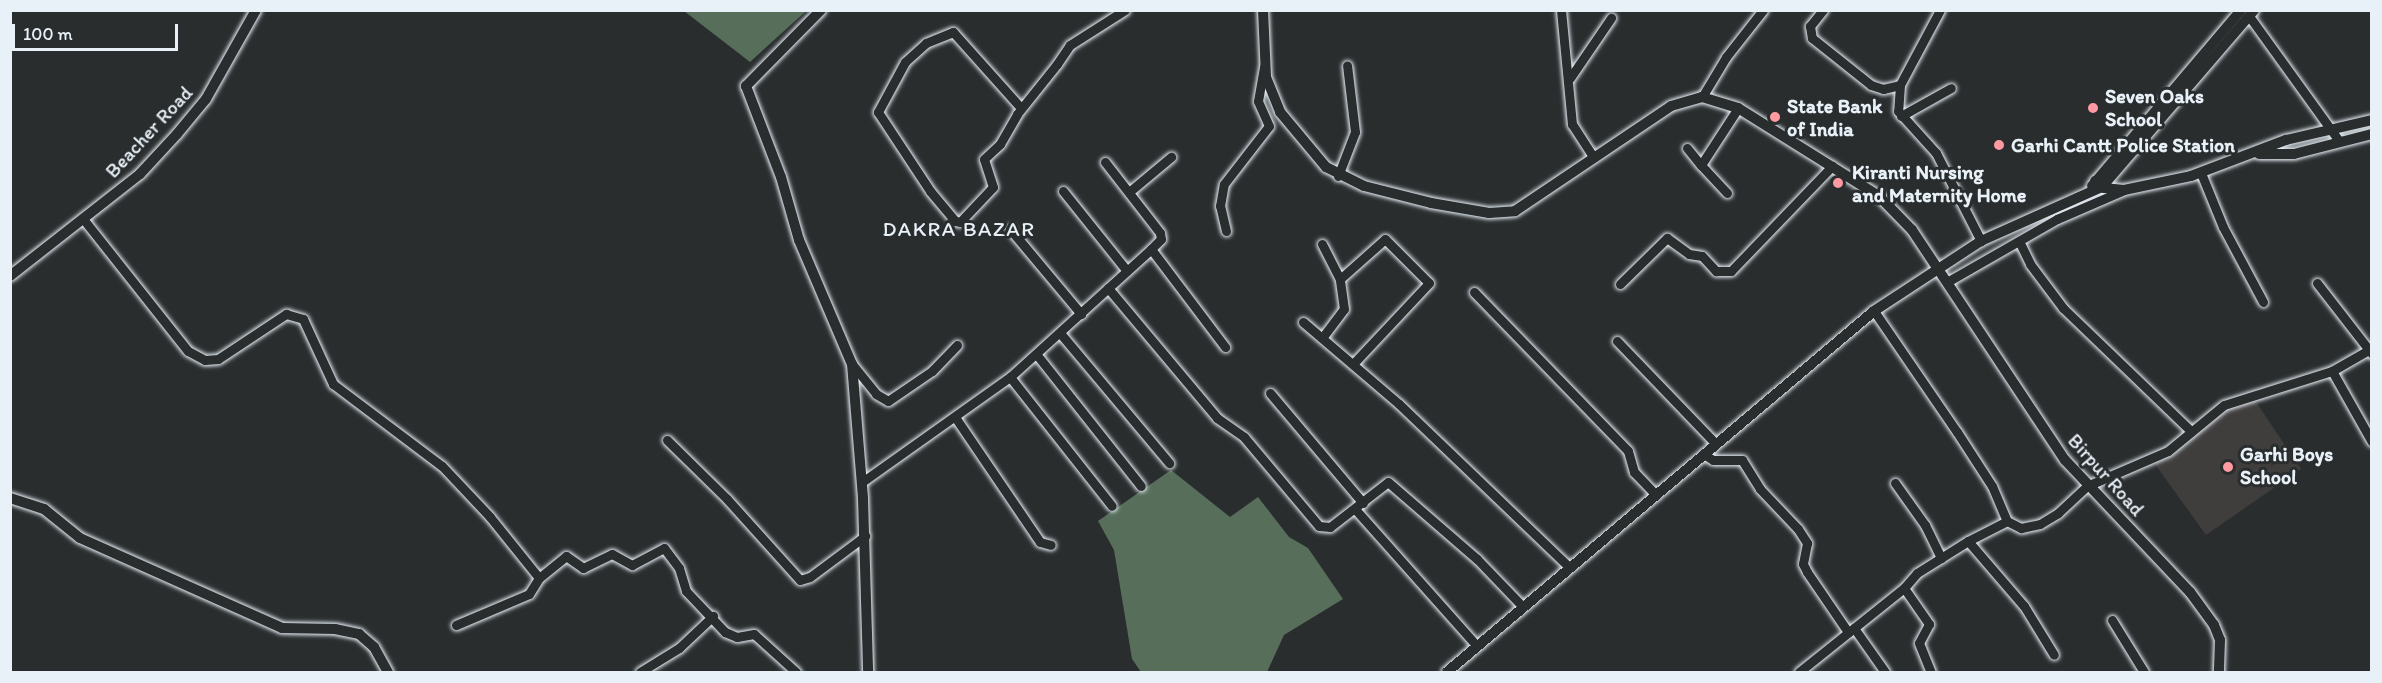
<!DOCTYPE html>
<html>
<head>
<meta charset="utf-8">
<style>
  body { margin:0 }
  #map { position:relative; width:2382px; height:683px; overflow:hidden; background:#2a2d2e; font-family:Itim,sans-serif }
  div>[style] { position:absolute }
  .built>* { inset:0; background:#403d3d }
  .green>* { inset:0; background:#566e5a }
  .roads { filter:drop-shadow(0 0 2px #e8f1f8) drop-shadow(0 0 2px #e8f1f8) }
  .minor>* { height:9px; margin:-4.5px; padding:0 4.5px; transform-origin:4.5px; border-radius:4.5px; background:#2a2d2e }
  .tertiary>* { height:10px; margin:-5px; padding:0 5px; transform-origin:5px; border-radius:5px; background:#2a2d2e }
  .dots>* { width:16px; height:16px; translate:-50% -50%; box-sizing:border-box; border:3px solid #2a2d2e; border-radius:50% }
  span { translate:-50% -50%; white-space:nowrap; text-align:center; line-height:1.15; -webkit-text-stroke:6px #2a2d2e; paint-order:stroke }
  .poi-label { font-size:20px; color:#e8f1f8; font-weight:700 }
  .left { translate:0 -50%; text-align:left }
  .street-label { font-size:20px; color:#e8f1f8 }
  .neighbourhood-label { font-size:21px; color:#e8f1f8; letter-spacing:1.5px }
  .frame { position:absolute; inset:0; border:12px solid #e8f1f8; pointer-events:none }
  .scale { position:absolute; left:12px; top:24px; width:166px; height:27px; box-sizing:border-box; border:3px solid #e8f1f8; border-top:0; padding-left:8px; font-size:18px; line-height:21px; white-space:nowrap; color:#e8f1f8; -webkit-text-stroke:4px #2a2d2e; paint-order:stroke }
</style>
</head>
<body>
<div id="map">
  <div class="built">
    <div style="clip-path:polygon(2254px 399px,2301px 469px,2206px 535px,2155px 464px,2228px 409px)"></div>
  </div>
  <div class="green">
    <div style="clip-path:polygon(684px 11px,806px 11px,750px 62px)"></div>
    <div style="clip-path:polygon(1171px 470px,1230px 517px,1258px 497px,1289px 537px,1308px 548px,1343px 599px,1284px 635px,1267px 672px,1141px 672px,1132px 659px,1114px 550px,1098px 521px)"></div>
  </div>
  <div class="roads">
    <div class="minor">
      <div style="left:1561px;top:10px;width:115px;rotate:84.5deg"></div>
      <div style="left:1572px;top:124px;width:40px;rotate:57.1deg"></div>
      <div style="left:1823px;top:10px;width:21px;rotate:129deg"></div>
      <div style="left:1810px;top:26px;width:12px;rotate:81deg"></div>
      <div style="left:1812px;top:38px;width:75px;rotate:38.5deg"></div>
      <div style="left:1871px;top:85px;width:13px;rotate:18deg"></div>
      <div style="left:1883px;top:89px;width:17px;rotate:-13deg"></div>
      <div style="left:1940px;top:10px;width:85px;rotate:118.1deg"></div>
      <div style="left:1900px;top:85px;width:26px;rotate:94deg"></div>
      <div style="left:1898px;top:111px;width:57px;rotate:47.9deg"></div>
      <div style="left:1936px;top:153px;width:99px;rotate:62.9deg"></div>
      <div style="left:2249px;top:16px;width:154px;rotate:54.2deg"></div>
      <div style="left:1570px;top:78px;width:73px;rotate:-55.7deg"></div>
      <div style="left:1702px;top:97px;width:47px;rotate:-59deg"></div>
      <div style="left:1726px;top:57px;width:60px;rotate:-51.8deg"></div>
      <div style="left:1021px;top:108px;width:102px;rotate:-131.8deg"></div>
      <div style="left:953px;top:32px;width:29px;rotate:158deg"></div>
      <div style="left:926px;top:43px;width:28px;rotate:138deg"></div>
      <div style="left:905px;top:62px;width:57px;rotate:118.4deg"></div>
      <div style="left:878px;top:112px;width:95px;rotate:56.6deg"></div>
      <div style="left:930px;top:191px;width:39px;rotate:50deg"></div>
      <div style="left:955px;top:221px;width:5px;rotate:11deg"></div>
      <div style="left:960px;top:222px;width:48px;rotate:-46.7deg"></div>
      <div style="left:993px;top:187px;width:29px;rotate:-108deg"></div>
      <div style="left:984px;top:159px;width:22px;rotate:-43deg"></div>
      <div style="left:1000px;top:144px;width:34px;rotate:-60deg"></div>
      <div style="left:1017px;top:114px;width:64px;rotate:-51.3deg"></div>
      <div style="left:1057px;top:64px;width:23px;rotate:-56deg"></div>
      <div style="left:1070px;top:45px;width:65px;rotate:-32.5deg"></div>
      <div style="left:1901px;top:116px;width:57px;rotate:-29.2deg"></div>
      <div style="left:1687px;top:148px;width:22px;rotate:51deg"></div>
      <div style="left:1105px;top:162px;width:90px;rotate:52.2deg"></div>
      <div style="left:1160px;top:233px;width:6px;rotate:81deg"></div>
      <div style="left:1161px;top:239px;width:14px;rotate:135deg"></div>
      <div style="left:2201px;top:173px;width:58px;rotate:67.8deg"></div>
      <div style="left:2223px;top:227px;width:85px;rotate:61.9deg"></div>
      <div style="left:1338px;top:176px;width:47px;rotate:-68.9deg"></div>
      <div style="left:1355px;top:132px;width:67px;rotate:-96.8deg"></div>
      <div style="left:1063px;top:191px;width:102px;rotate:51.3deg"></div>
      <div style="left:1129px;top:192px;width:55px;rotate:-39.8deg"></div>
      <div style="left:1727px;top:193px;width:38px;rotate:-133deg"></div>
      <div style="left:1701px;top:165px;width:68px;rotate:-57deg"></div>
      <div style="left:84px;top:220px;width:167px;rotate:51.6deg"></div>
      <div style="left:188px;top:351px;width:19px;rotate:28deg"></div>
      <div style="left:205px;top:360px;width:13px;rotate:-4deg"></div>
      <div style="left:218px;top:359px;width:82px;rotate:-33.5deg"></div>
      <div style="left:286px;top:314px;width:18px;rotate:16deg"></div>
      <div style="left:303px;top:319px;width:72px;rotate:65.2deg"></div>
      <div style="left:333px;top:384px;width:136px;rotate:37deg"></div>
      <div style="left:442px;top:466px;width:70px;rotate:46.7deg"></div>
      <div style="left:490px;top:517px;width:78px;rotate:51.2deg"></div>
      <div style="left:539px;top:578px;width:35px;rotate:-39deg"></div>
      <div style="left:566px;top:556px;width:21px;rotate:35deg"></div>
      <div style="left:583px;top:568px;width:32px;rotate:-26deg"></div>
      <div style="left:612px;top:554px;width:23px;rotate:29deg"></div>
      <div style="left:632px;top:565px;width:36px;rotate:-28deg"></div>
      <div style="left:664px;top:548px;width:25px;rotate:53deg"></div>
      <div style="left:679px;top:568px;width:24px;rotate:73deg"></div>
      <div style="left:686px;top:591px;width:57px;rotate:46.4deg"></div>
      <div style="left:725px;top:632px;width:13px;rotate:23deg"></div>
      <div style="left:737px;top:637px;width:17px;rotate:-10deg"></div>
      <div style="left:754px;top:634px;width:57px;rotate:42.1deg"></div>
      <div style="left:1010px;top:229px;width:111px;rotate:50.1deg"></div>
      <div style="left:1226px;top:231px;width:26px;rotate:-103deg"></div>
      <div style="left:1220px;top:206px;width:22px;rotate:-80deg"></div>
      <div style="left:1224px;top:184px;width:73px;rotate:-52.2deg"></div>
      <div style="left:1269px;top:126px;width:27px;rotate:-114deg"></div>
      <div style="left:1258px;top:101px;width:35px;rotate:-80deg"></div>
      <div style="left:2019px;top:241px;width:25px;rotate:64deg"></div>
      <div style="left:2030px;top:264px;width:55px;rotate:53.1deg"></div>
      <div style="left:2063px;top:308px;width:178px;rotate:43.9deg"></div>
      <div style="left:1322px;top:244px;width:39px;rotate:63deg"></div>
      <div style="left:1947px;top:282px;width:127px;rotate:-29.8deg"></div>
      <div style="left:2057px;top:219px;width:73px;rotate:-23.4deg"></div>
      <div style="left:2317px;top:283px;width:90px;rotate:52.2deg"></div>
      <div style="left:1620px;top:284px;width:66px;rotate:-44.4deg"></div>
      <div style="left:1667px;top:238px;width:27px;rotate:36deg"></div>
      <div style="left:1689px;top:254px;width:13px;rotate:9deg"></div>
      <div style="left:1702px;top:256px;width:21px;rotate:47deg"></div>
      <div style="left:1716px;top:271px;width:15px"></div>
      <div style="left:1731px;top:271px;width:146px;rotate:-46.1deg"></div>
      <div style="left:1108px;top:288px;width:170px;rotate:50deg"></div>
      <div style="left:1217px;top:418px;width:33px;rotate:35deg"></div>
      <div style="left:1244px;top:437px;width:116px;rotate:49.9deg"></div>
      <div style="left:1319px;top:526px;width:11px;rotate:5deg"></div>
      <div style="left:1330px;top:527px;width:73px;rotate:-37.8deg"></div>
      <div style="left:1388px;top:482px;width:118px;rotate:40.9deg"></div>
      <div style="left:1477px;top:559px;width:65px;rotate:46.2deg"></div>
      <div style="left:1474px;top:292px;width:221px;rotate:45.9deg"></div>
      <div style="left:1628px;top:451px;width:22px;rotate:74deg"></div>
      <div style="left:1634px;top:472px;width:32px;rotate:46deg"></div>
      <div style="left:1874px;top:311px;width:147px;rotate:55.6deg"></div>
      <div style="left:1957px;top:432px;width:64px;rotate:57.1deg"></div>
      <div style="left:1992px;top:486px;width:38px;rotate:67deg"></div>
      <div style="left:1303px;top:322px;width:126px;rotate:40.5deg"></div>
      <div style="left:1399px;top:404px;width:236px;rotate:43.8deg"></div>
      <div style="left:1060px;top:333px;width:170px;rotate:50deg"></div>
      <div style="left:1322px;top:338px;width:36px;rotate:-53deg"></div>
      <div style="left:1344px;top:309px;width:30px;rotate:-98deg"></div>
      <div style="left:1340px;top:279px;width:60px;rotate:-41.6deg"></div>
      <div style="left:1385px;top:239px;width:62px;rotate:45deg"></div>
      <div style="left:1429px;top:283px;width:111px;rotate:133.2deg"></div>
      <div style="left:1617px;top:341px;width:143px;rotate:46.1deg"></div>
      <div style="left:1037px;top:355px;width:167px;rotate:51.6deg"></div>
      <div style="left:852px;top:364px;width:38px;rotate:51deg"></div>
      <div style="left:876px;top:394px;width:14px;rotate:30deg"></div>
      <div style="left:888px;top:401px;width:53px;rotate:-34.3deg"></div>
      <div style="left:932px;top:371px;width:36px;rotate:-46deg"></div>
      <div style="left:2332px;top:371px;width:81px;rotate:60.6deg"></div>
      <div style="left:1010px;top:377px;width:164px;rotate:51.7deg"></div>
      <div style="left:1270px;top:393px;width:144px;rotate:49.8deg"></div>
      <div style="left:955px;top:417px;width:151px;rotate:55.8deg"></div>
      <div style="left:1040px;top:542px;width:11px;rotate:15deg"></div>
      <div style="left:667px;top:440px;width:84px;rotate:44.5deg"></div>
      <div style="left:727px;top:499px;width:109px;rotate:48deg"></div>
      <div style="left:800px;top:580px;width:10px;rotate:-17deg"></div>
      <div style="left:810px;top:577px;width:69px;rotate:-36.7deg"></div>
      <div style="left:1705px;top:455px;width:9px;rotate:32deg"></div>
      <div style="left:1713px;top:460px;width:29px"></div>
      <div style="left:1742px;top:460px;width:34px;rotate:58deg"></div>
      <div style="left:1760px;top:489px;width:55px;rotate:46.5deg"></div>
      <div style="left:1798px;top:529px;width:17px;rotate:57deg"></div>
      <div style="left:1807px;top:543px;width:21px;rotate:101deg"></div>
      <div style="left:1803px;top:564px;width:9px;rotate:63deg"></div>
      <div style="left:1807px;top:572px;width:73px;rotate:55.7deg"></div>
      <div style="left:862px;top:482px;width:181px;rotate:-35.4deg"></div>
      <div style="left:1010px;top:377px;width:190px;rotate:-42.2deg"></div>
      <div style="left:1151px;top:249px;width:123px;rotate:52.9deg"></div>
      <div style="left:1895px;top:483px;width:52px;rotate:54.5deg"></div>
      <div style="left:1925px;top:525px;width:37px;rotate:64deg"></div>
      <div style="left:1355px;top:509px;width:183px;rotate:48.3deg"></div>
      <div style="left:1968px;top:541px;width:86px;rotate:49.3deg"></div>
      <div style="left:2024px;top:606px;width:57px;rotate:58.5deg"></div>
      <div style="left:1904px;top:588px;width:44px;rotate:55.2deg"></div>
      <div style="left:1929px;top:624px;width:21px;rotate:118deg"></div>
      <div style="left:1919px;top:643px;width:31px;rotate:68deg"></div>
      <div style="left:2112px;top:620px;width:61px;rotate:58.4deg"></div>
      <div style="left:456px;top:625px;width:79px;rotate:-23deg"></div>
      <div style="left:529px;top:594px;width:19px;rotate:-58deg"></div>
      <div style="left:1854px;top:628px;width:54px;rotate:54.8deg"></div>
      <div style="left:640px;top:672px;width:46px;rotate:-31.6deg"></div>
      <div style="left:679px;top:648px;width:47px;rotate:-43.3deg"></div>
      <div style="left:1799px;top:672px;width:134px;rotate:-38.7deg"></div>
      <div style="left:1904px;top:588px;width:20px;rotate:-49deg"></div>
      <div style="left:1917px;top:573px;width:60px;rotate:-32.1deg"></div>
      <div style="left:1968px;top:541px;width:44px;rotate:-27.1deg"></div>
      <div style="left:2007px;top:521px;width:16px;rotate:27deg"></div>
      <div style="left:2021px;top:528px;width:19px;rotate:-12deg"></div>
      <div style="left:2040px;top:524px;width:21px;rotate:-31deg"></div>
      <div style="left:2058px;top:513px;width:40px;rotate:-43deg"></div>
      <div style="left:2087px;top:486px;width:88px;rotate:-23.4deg"></div>
      <div style="left:2168px;top:451px;width:72px;rotate:-39.4deg"></div>
      <div style="left:2224px;top:405px;width:113px;rotate:-17.5deg"></div>
      <div style="left:2332px;top:371px;width:46px;rotate:-29.9deg"></div>
    </div>
    <div class="tertiary">
      <div style="left:821px;top:10px;width:107px;rotate:134.6deg"></div>
      <div style="left:746px;top:86px;width:97px;rotate:69deg"></div>
      <div style="left:781px;top:177px;width:66px;rotate:74.1deg"></div>
      <div style="left:799px;top:240px;width:135px;rotate:66.9deg"></div>
      <div style="left:852px;top:364px;width:135px;rotate:85.3deg"></div>
      <div style="left:863px;top:499px;width:173px;rotate:88.3deg"></div>
      <div style="left:1263px;top:10px;width:67px;rotate:87.4deg"></div>
      <div style="left:1266px;top:77px;width:38px;rotate:68deg"></div>
      <div style="left:1280px;top:112px;width:72px;rotate:50.1deg"></div>
      <div style="left:1326px;top:167px;width:42px;rotate:26.6deg"></div>
      <div style="left:1364px;top:186px;width:69px;rotate:14.2deg"></div>
      <div style="left:1431px;top:203px;width:59px;rotate:9.8deg"></div>
      <div style="left:1489px;top:213px;width:26px;rotate:-4deg"></div>
      <div style="left:1515px;top:211px;width:188px;rotate:-33.9deg"></div>
      <div style="left:1671px;top:106px;width:32px;rotate:-16deg"></div>
      <div style="left:1702px;top:97px;width:38px;rotate:17deg"></div>
      <div style="left:1738px;top:108px;width:166px;rotate:32deg"></div>
      <div style="left:1879px;top:196px;width:47px;rotate:45.9deg"></div>
      <div style="left:1912px;top:230px;width:276px;rotate:56.4deg"></div>
      <div style="left:2065px;top:460px;width:182px;rotate:46.6deg"></div>
      <div style="left:2190px;top:592px;width:41px;rotate:54deg"></div>
      <div style="left:2214px;top:625px;width:16px;rotate:68deg"></div>
      <div style="left:2220px;top:640px;width:32px;rotate:92deg"></div>
      <div style="left:2259px;top:154px;width:35px"></div>
      <div style="left:2294px;top:154px;width:81px;rotate:-14.4deg"></div>
      <div style="left:2095px;top:181px;width:11px;rotate:38deg"></div>
      <div style="left:2104px;top:188px;width:20px;rotate:6deg"></div>
      <div style="left:2124px;top:190px;width:68px;rotate:-11.8deg"></div>
      <div style="left:2191px;top:176px;width:102px;rotate:-20.8deg"></div>
      <div style="left:2286px;top:140px;width:88px;rotate:-13.1deg"></div>
      <div style="left:2092px;top:186px;width:231px;rotate:-49.7deg"></div>
      <div style="left:10px;top:276px;width:165px;rotate:-38.1deg"></div>
      <div style="left:140px;top:174px;width:54px;rotate:-47.2deg"></div>
      <div style="left:177px;top:134px;width:45px;rotate:-50.4deg"></div>
      <div style="left:206px;top:99px;width:102px;rotate:-60.7deg"></div>
      <div style="left:10px;top:498px;width:36px;rotate:18deg"></div>
      <div style="left:44px;top:509px;width:46px;rotate:38.9deg"></div>
      <div style="left:80px;top:538px;width:221px;rotate:24deg"></div>
      <div style="left:282px;top:628px;width:53px;rotate:1.1deg"></div>
      <div style="left:335px;top:629px;width:25px;rotate:12deg"></div>
      <div style="left:359px;top:634px;width:20px;rotate:41deg"></div>
      <div style="left:374px;top:647px;width:29px;rotate:61deg"></div>
      <div style="left:1447px;top:672px;width:559px;rotate:-40.21deg"></div>
      <div style="left:1874px;top:311px;width:128px;rotate:-33.2deg"></div>
      <div style="left:1981px;top:241px;width:133px;rotate:-24.1deg"></div>
      <div style="left:2102px;top:187px;width:233px;rotate:-49.3deg"></div>
    </div>
  </div>
  <div class="dots">
    <div style="left:2093px;top:108px;background:#ff9aa2"></div>
    <div style="left:1775px;top:117px;background:#ff9aa2"></div>
    <div style="left:1999px;top:145px;background:#ff9aa2"></div>
    <div style="left:1838px;top:183px;background:#ff9aa2"></div>
    <div style="left:2228px;top:467px;background:#ff9aa2"></div>
  </div>
  <div class="poi-label">
    <span class="left" style="left:2105px;top:108px">Seven Oaks<br>School</span>
    <span class="left" style="left:1787px;top:118px">State Bank<br>of India</span>
    <span class="left" style="left:2011px;top:145px">Garhi Cantt Police Station</span>
    <span class="left" style="left:1852px;top:184px">Kiranti Nursing<br>and Maternity Home</span>
    <span class="left" style="left:2240px;top:466px">Garhi Boys<br>School</span>
  </div>
  <div class="street-label">
    <span style="left:149px;top:132px;rotate:-47deg">Beacher Road</span>
    <span style="left:2106px;top:475px;rotate:48deg">Birpur Road</span>
  </div>
  <div class="neighbourhood-label">
    <span style="left:959px;top:229px">DAKRA BAZAR</span>
  </div>
  <div class="frame"></div>
  <div class="scale">100 m</div>
</div>
</body>
</html>
